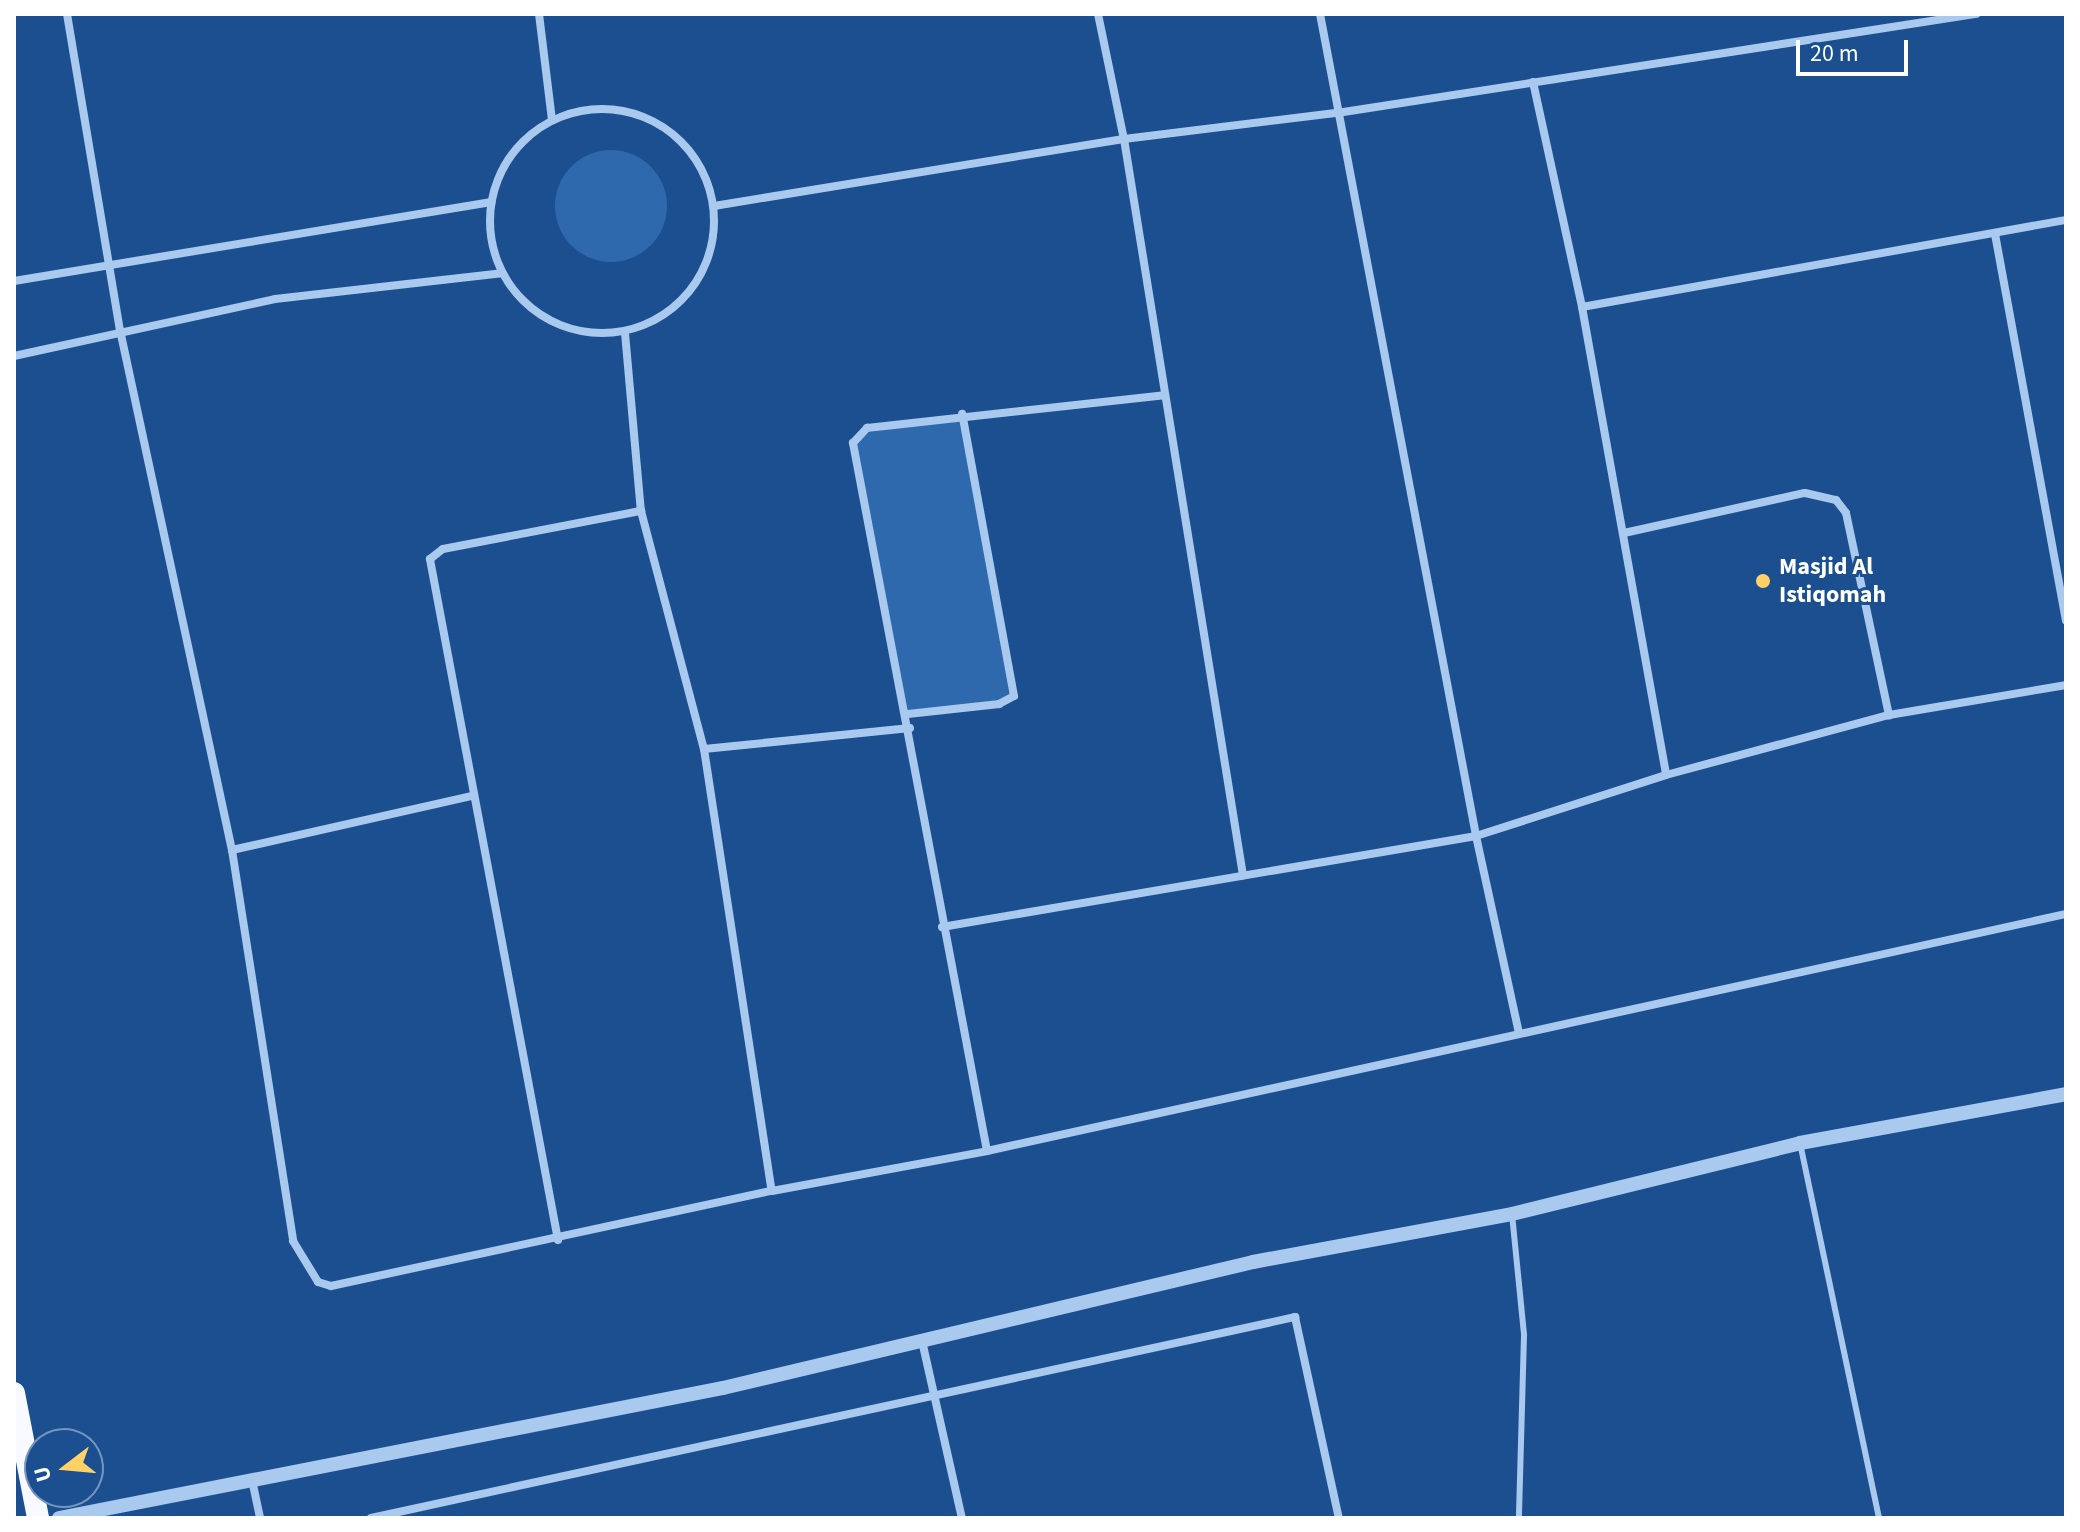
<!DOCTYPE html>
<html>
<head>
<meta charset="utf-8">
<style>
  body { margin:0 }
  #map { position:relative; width:2080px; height:1532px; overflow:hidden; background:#1b4f8f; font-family:"Source Sans 3",sans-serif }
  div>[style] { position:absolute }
  .green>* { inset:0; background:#2e69ad; transform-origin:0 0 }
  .round { border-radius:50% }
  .service>* { height:6px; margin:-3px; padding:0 3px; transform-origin:3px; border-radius:3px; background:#a9c9ee }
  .minor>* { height:8px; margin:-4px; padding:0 4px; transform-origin:4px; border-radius:4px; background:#a9c9ee }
  .minor>.ring { margin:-4px; padding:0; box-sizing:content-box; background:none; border:8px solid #a9c9ee; border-radius:50% }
  .tertiary>* { height:14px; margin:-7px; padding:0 7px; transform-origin:7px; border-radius:7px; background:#a9c9ee }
  .trunk>* { height:22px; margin:-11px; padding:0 11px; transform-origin:11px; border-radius:11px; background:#f8faff }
  .dots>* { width:22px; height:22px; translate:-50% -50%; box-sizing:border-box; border:4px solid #1b4f8f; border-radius:50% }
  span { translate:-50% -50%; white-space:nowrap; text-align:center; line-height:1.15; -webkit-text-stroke:6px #1b4f8f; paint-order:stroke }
  .poi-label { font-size:24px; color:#fff; font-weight:700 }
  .left { translate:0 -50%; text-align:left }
  .frame { position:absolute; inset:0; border:16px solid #fff; pointer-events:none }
  .north { position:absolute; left:24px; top:1428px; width:80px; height:80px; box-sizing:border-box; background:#1b4f8f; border:2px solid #7695bc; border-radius:50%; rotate:254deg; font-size:22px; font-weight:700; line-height:32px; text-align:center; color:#fff }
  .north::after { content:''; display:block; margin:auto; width:28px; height:36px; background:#ffd166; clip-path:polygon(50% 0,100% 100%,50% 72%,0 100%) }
  .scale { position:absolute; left:1796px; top:40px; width:112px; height:36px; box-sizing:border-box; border:4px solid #fff; border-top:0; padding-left:10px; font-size:24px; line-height:28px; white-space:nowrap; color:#fff; -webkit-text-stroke:6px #1b4f8f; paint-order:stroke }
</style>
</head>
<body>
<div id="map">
  <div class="green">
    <div class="round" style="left:555px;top:150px;width:112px;height:112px"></div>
    <div style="left:962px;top:416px;width:286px;height:108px;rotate:80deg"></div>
  </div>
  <div class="service">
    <div style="left:1800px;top:1143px;width:383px;rotate:78.1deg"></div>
    <div style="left:1512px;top:1214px;width:122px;rotate:84.3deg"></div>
    <div style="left:1524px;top:1335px;width:183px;rotate:91.6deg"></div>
  </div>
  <div class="minor">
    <div style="left:67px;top:14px;width:320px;rotate:80.5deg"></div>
    <div style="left:120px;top:330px;width:532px;rotate:77.85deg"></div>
    <div style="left:232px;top:850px;width:396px;rotate:81.1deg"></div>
    <div style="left:293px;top:1241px;width:48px;rotate:58.6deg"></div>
    <div style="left:318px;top:1282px;width:14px;rotate:17deg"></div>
    <div style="left:331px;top:1286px;width:451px;rotate:-12.2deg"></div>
    <div style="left:772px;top:1191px;width:219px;rotate:-10.5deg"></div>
    <div style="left:987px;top:1151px;width:1105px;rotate:-12.39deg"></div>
    <div style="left:539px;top:14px;width:107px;rotate:83deg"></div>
    <div style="left:1098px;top:14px;width:128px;rotate:78.3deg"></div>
    <div style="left:1124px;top:139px;width:746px;rotate:80.82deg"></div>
    <div style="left:1320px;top:14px;width:837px;rotate:79.25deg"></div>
    <div style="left:1476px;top:836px;width:202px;rotate:77.7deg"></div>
    <div style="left:1533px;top:82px;width:230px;rotate:77.7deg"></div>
    <div style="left:1582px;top:307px;width:475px;rotate:79.8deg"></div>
    <div class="ring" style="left:490px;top:109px;width:216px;height:216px"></div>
    <div style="left:714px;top:206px;width:415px;rotate:-9.3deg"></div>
    <div style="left:1124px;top:139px;width:215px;rotate:-7deg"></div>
    <div style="left:1337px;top:113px;width:647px;rotate:-8.81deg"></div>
    <div style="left:1995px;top:234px;width:393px;rotate:79.6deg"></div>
    <div style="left:14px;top:281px;width:484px;rotate:-9.4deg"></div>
    <div style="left:1582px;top:307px;width:492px;rotate:-10.2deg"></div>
    <div style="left:625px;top:333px;width:179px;rotate:84.9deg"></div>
    <div style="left:641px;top:511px;width:246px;rotate:75.2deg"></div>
    <div style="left:704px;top:749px;width:447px;rotate:81.3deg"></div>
    <div style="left:14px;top:356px;width:267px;rotate:-12.3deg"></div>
    <div style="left:275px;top:299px;width:228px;rotate:-6.5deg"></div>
    <div style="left:1624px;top:533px;width:185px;rotate:-12.5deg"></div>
    <div style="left:1805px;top:493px;width:32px;rotate:13deg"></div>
    <div style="left:1836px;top:500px;width:16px;rotate:52deg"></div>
    <div style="left:1846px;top:513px;width:207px;rotate:78deg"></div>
    <div style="left:908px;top:714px;width:92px;rotate:-6.3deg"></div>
    <div style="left:999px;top:704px;width:17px;rotate:-28deg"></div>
    <div style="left:1014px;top:696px;width:287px;rotate:-100.4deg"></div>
    <div style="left:704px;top:749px;width:207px;rotate:-5.8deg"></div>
    <div style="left:232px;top:850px;width:245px;rotate:-12.7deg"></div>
    <div style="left:942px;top:927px;width:542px;rotate:-9.67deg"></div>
    <div style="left:1476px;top:836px;width:200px;rotate:-17.8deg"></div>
    <div style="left:1666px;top:775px;width:231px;rotate:-15.1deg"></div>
    <div style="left:1889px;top:715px;width:180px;rotate:-9.6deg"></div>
    <div style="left:987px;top:1151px;width:721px;rotate:-100.72deg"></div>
    <div style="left:853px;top:443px;width:21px;rotate:-47deg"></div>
    <div style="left:867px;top:428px;width:299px;rotate:-6.3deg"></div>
    <div style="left:558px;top:1240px;width:693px;rotate:-100.65deg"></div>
    <div style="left:430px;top:559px;width:16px;rotate:-38deg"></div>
    <div style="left:443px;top:549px;width:202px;rotate:-10.9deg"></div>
    <div style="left:922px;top:1341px;width:181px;rotate:77.3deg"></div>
    <div style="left:252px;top:1480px;width:39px;rotate:78deg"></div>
    <div style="left:371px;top:1518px;width:946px;rotate:-12.27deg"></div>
    <div style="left:1295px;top:1317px;width:206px;rotate:77.7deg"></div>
  </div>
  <div class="tertiary">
    <div style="left:59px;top:1518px;width:677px;rotate:-11.08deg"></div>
    <div style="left:723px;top:1388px;width:545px;rotate:-13.37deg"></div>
    <div style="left:1253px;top:1262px;width:263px;rotate:-10.5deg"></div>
    <div style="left:1512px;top:1214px;width:297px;rotate:-13.8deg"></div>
    <div style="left:1800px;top:1143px;width:270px;rotate:-10.4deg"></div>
  </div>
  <div class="trunk">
    <div style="left:14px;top:1393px;width:127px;rotate:79.1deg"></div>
  </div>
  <div class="dots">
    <div style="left:1763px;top:581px;background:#ffd166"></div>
  </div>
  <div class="poi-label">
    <span class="left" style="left:1779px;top:581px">Masjid Al<br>Istiqomah</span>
  </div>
  <div class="frame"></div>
  <div class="north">U</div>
  <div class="scale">20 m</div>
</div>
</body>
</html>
